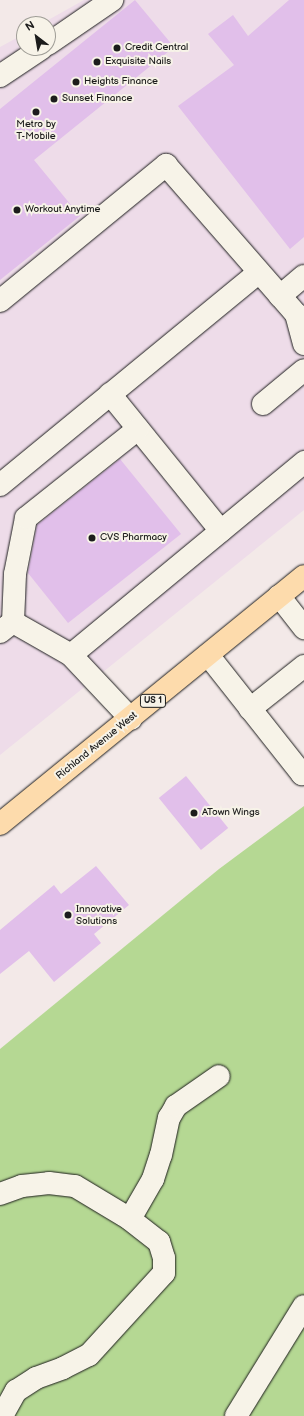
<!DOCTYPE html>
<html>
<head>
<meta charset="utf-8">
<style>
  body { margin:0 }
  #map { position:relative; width:304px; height:1416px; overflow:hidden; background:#f3e9e8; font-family:"Balsamiq Sans",sans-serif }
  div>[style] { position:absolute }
  .built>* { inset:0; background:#eedce9 }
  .green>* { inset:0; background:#b5d893 }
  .building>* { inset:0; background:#e1bfea; transform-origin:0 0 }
  .roads { filter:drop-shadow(0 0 1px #1c1c1c) drop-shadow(0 0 1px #1c1c1c) }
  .minor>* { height:22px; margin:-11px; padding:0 11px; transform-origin:11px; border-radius:11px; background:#f7f3e8 }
  .major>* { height:22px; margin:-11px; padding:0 11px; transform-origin:11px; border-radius:11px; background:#fddbac }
  .dots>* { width:11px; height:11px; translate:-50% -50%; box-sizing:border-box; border:2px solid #f7f3e8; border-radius:50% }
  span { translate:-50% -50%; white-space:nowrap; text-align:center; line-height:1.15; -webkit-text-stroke:4px #f7f3e8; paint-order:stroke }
  .shield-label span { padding:1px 3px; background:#f7f3e8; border:1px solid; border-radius:3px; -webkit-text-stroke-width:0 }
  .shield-label { font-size:9px; color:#1c1c1c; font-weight:700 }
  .poi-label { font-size:10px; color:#1c1c1c }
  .left { translate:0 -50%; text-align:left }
  .street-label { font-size:10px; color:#1c1c1c }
  .north { position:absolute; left:16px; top:16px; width:40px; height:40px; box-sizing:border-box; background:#f7f3e8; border:1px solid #9f9d96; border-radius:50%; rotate:329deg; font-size:11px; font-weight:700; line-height:16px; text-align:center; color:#1c1c1c }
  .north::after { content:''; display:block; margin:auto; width:14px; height:18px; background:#1c1c1c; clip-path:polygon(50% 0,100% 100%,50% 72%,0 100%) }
</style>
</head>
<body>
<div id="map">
  <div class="built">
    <div style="clip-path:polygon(84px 0,304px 0,304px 510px,0 755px,0 47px,24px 34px,24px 48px,48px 48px,48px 24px,41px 24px)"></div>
  </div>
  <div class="green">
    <div style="clip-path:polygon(304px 806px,304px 1416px,0 1416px,0 1049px,219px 869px)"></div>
  </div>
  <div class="building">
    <div style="clip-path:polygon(135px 0,174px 47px,34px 160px,80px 216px,0 280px,0 109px)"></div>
    <div style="clip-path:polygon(289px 0,304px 0,304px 237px,290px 249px,178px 106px,234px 65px,208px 34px,233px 15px,248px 36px)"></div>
    <div style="clip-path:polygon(120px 459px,181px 534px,68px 623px,28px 573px,37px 525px)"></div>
    <div style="left:186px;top:776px;width:67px;height:35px;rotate:51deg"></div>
    <div style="clip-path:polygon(96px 866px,129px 905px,94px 934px,101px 943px,54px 982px,29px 951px,0 974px,0 930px,54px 885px,61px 894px)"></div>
  </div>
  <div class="roads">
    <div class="minor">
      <div style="left:48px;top:44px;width:78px;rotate:-34.5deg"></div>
      <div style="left:0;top:76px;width:50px;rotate:-33.7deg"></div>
      <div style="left:280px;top:296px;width:31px;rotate:-40deg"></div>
      <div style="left:0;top:301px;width:215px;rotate:-39.3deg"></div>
      <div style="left:166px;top:165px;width:198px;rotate:48.9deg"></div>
      <div style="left:296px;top:314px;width:9px;rotate:32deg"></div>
      <div style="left:296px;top:314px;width:31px;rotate:75deg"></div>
      <div style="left:110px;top:394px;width:176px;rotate:51deg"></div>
      <div style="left:263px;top:404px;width:53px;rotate:-39.7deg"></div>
      <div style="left:0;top:485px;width:335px;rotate:-39.4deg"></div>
      <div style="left:279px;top:596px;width:41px;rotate:52deg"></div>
      <div style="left:13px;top:622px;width:48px;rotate:-87.6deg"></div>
      <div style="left:15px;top:574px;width:57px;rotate:-78.9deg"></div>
      <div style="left:26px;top:518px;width:143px;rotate:-38.5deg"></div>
      <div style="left:0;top:632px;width:16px;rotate:-38deg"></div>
      <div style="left:13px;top:622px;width:67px;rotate:29.6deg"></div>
      <div style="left:208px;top:655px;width:152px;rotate:51.7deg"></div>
      <div style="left:302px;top:774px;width:3px;rotate:-45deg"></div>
      <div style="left:250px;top:709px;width:69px;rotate:-38.5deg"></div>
      <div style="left:131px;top:719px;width:88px;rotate:-133.2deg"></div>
      <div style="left:71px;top:655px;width:303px;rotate:-39.6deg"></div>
      <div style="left:0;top:1194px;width:23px;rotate:-20deg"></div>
      <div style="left:22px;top:1186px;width:27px;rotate:-6deg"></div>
      <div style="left:49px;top:1183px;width:26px;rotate:7deg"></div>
      <div style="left:75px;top:1186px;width:64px;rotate:31deg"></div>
      <div style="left:2px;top:1416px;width:29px;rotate:-61deg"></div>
      <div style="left:16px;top:1391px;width:24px;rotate:-33deg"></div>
      <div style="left:36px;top:1378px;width:29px;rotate:-20deg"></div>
      <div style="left:63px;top:1368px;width:29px;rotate:-27deg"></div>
      <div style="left:89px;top:1355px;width:111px;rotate:-47.6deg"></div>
      <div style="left:164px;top:1273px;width:15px;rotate:-90deg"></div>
      <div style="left:164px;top:1258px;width:17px;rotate:-107deg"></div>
      <div style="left:159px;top:1242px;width:37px;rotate:-142deg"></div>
      <div style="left:130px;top:1219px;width:46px;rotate:-60.1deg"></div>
      <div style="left:153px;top:1179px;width:25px;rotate:-72deg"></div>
      <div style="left:161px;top:1155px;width:38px;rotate:-78deg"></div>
      <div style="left:169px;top:1118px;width:14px;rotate:-60deg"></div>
      <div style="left:176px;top:1106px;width:52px;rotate:-34.9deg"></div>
      <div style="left:236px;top:1416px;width:129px;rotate:-58.3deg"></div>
    </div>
    <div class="major">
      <div style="left:0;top:824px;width:392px;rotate:-39.2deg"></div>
    </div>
  </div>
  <div class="dots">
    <div style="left:117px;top:48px;background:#1c1c1c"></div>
    <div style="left:97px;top:62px;background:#1c1c1c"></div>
    <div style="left:76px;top:82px;background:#1c1c1c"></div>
    <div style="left:54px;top:99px;background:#1c1c1c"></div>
    <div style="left:36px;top:112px;background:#1c1c1c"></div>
    <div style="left:17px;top:210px;background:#1c1c1c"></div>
    <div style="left:92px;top:538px;background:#1c1c1c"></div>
    <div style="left:194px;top:813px;background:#1c1c1c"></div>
    <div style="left:68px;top:915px;background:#1c1c1c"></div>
  </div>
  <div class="shield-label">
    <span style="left:153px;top:701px">US 1</span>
  </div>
  <div class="poi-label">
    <span class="left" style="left:125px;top:48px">Credit Central</span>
    <span class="left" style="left:105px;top:62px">Exquisite Nails</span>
    <span class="left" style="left:84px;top:82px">Heights Finance</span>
    <span class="left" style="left:62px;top:99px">Sunset Finance</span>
    <span style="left:36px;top:130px">Metro by<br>T-Mobile</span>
    <span class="left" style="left:25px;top:210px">Workout Anytime</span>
    <span class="left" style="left:100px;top:538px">CVS Pharmacy</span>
    <span class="left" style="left:202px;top:813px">ATown Wings</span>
    <span class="left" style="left:76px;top:915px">Innovative<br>Solutions</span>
  </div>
  <div class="street-label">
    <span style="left:97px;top:746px;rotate:-39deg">Richland Avenue West</span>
  </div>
  <div class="north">N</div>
</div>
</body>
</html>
